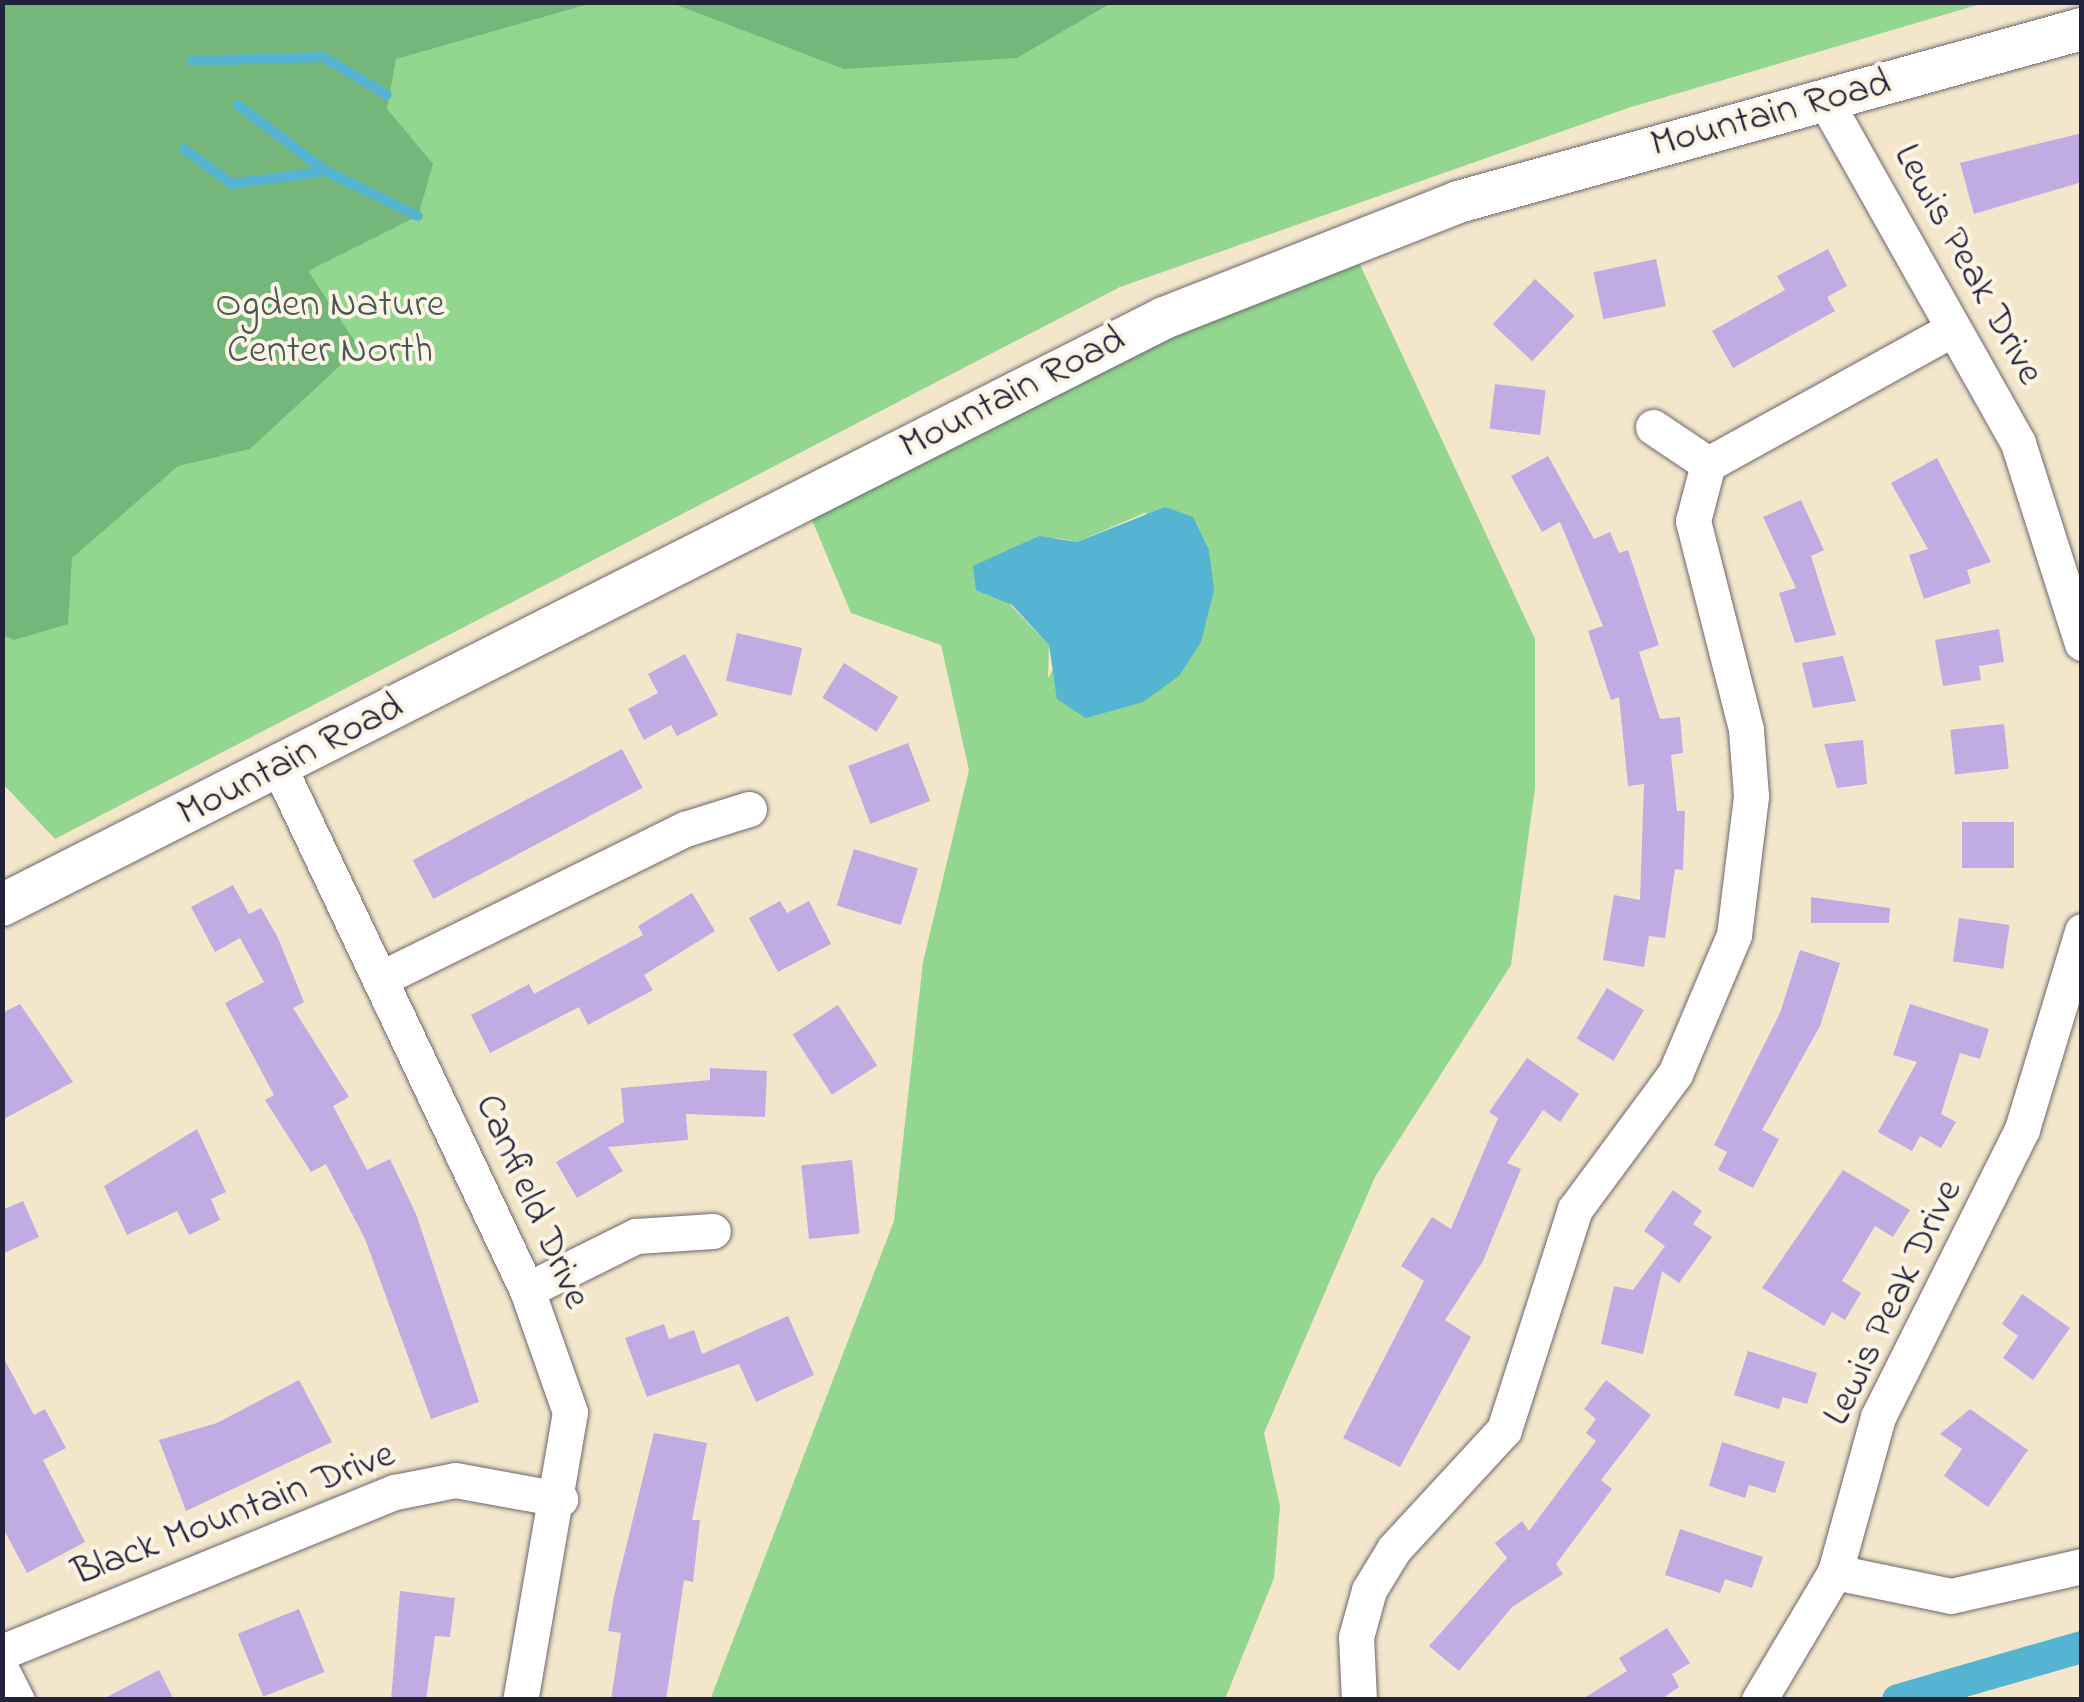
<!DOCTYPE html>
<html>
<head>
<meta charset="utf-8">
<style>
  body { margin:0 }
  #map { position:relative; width:2084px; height:1702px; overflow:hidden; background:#f4e6cb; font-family:"Indie Flower",sans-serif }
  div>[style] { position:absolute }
  .green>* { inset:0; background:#92d690 }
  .forest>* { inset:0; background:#75b77a }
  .water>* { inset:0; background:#54b4d2 }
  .stream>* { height:10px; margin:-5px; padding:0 5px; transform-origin:5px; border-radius:5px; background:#54b4d2 }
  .canal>* { height:32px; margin:-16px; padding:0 16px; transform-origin:16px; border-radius:16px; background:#54b4d2 }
  .building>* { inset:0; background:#c0ace3; transform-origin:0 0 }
  .roads { filter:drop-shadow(0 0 2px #6c676d) drop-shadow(0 0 2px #6c676d) }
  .minor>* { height:35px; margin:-17.5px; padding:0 17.5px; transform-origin:17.5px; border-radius:17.5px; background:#fff }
  .tertiary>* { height:42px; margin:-21px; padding:0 21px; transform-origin:21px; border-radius:21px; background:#fff }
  span { translate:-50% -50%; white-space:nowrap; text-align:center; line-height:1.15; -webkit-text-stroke:8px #fcf5e5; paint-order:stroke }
  .street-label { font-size:40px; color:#22223b }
  .park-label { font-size:40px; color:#445854 }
  .frame { position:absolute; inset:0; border:5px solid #22223b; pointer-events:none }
</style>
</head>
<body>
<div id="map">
  <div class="green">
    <div style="clip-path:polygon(3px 3px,1984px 3px,1628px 108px,1120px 287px,55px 839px,3px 784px)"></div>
    <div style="clip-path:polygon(evenodd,1355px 254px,1535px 639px,1535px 788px,1511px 965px,1375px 1177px,1264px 1433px,1280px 1506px,1274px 1578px,1225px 1699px,710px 1700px,894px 1221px,923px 962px,969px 770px,941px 645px,851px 613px,809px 513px,1154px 338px,1355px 254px,1147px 512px,1048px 678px,1049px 645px,973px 566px,1057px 538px,1077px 542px,1147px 512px)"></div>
  </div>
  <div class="forest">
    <div style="clip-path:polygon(3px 2px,592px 3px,396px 59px,387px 109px,433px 164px,418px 216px,308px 271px,359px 348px,250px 449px,178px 466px,72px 558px,68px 624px,14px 640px,2px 635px)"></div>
    <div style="clip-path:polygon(672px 3px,1111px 3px,1017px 58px,844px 69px)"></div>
  </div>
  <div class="water">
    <div style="clip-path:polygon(1165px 507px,1193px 517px,1209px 550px,1214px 590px,1201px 642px,1179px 676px,1143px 702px,1086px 718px,1057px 699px,1049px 645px,1012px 605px,976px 590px,973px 566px,1039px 536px,1077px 542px)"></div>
  </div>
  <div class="stream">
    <div style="left:192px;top:61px;width:131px;rotate:-1.7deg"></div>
    <div style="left:323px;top:57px;width:74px;rotate:30.7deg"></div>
    <div style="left:238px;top:105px;width:110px;rotate:36.9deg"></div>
    <div style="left:184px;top:149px;width:59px;rotate:36.1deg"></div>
    <div style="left:232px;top:184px;width:95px;rotate:-7.9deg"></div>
    <div style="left:326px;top:171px;width:102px;rotate:26.1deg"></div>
  </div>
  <div class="canal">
    <div style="left:1898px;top:1700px;width:191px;rotate:-16.1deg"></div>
  </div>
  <div class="building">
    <div style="clip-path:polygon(2082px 133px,2082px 182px,1974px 214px,1960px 163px)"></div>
    <div style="clip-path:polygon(1828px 249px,1847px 286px,1827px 297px,1835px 311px,1733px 368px,1712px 331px,1785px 290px,1777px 276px)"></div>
    <div style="left:1656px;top:259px;width:48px;height:64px;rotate:78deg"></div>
    <div style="left:1535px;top:279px;width:54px;height:62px;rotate:43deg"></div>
    <div style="left:1495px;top:384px;width:51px;height:45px;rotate:7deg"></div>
    <div style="clip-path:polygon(1548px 456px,1594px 539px,1610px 532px,1619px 553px,1628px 550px,1659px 645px,1639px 652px,1660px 719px,1680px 717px,1683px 753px,1671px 755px,1677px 811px,1685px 811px,1683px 870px,1675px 869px,1665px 938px,1649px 936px,1644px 967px,1603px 960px,1614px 895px,1640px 900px,1644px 784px,1628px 786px,1619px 697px,1611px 700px,1588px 631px,1603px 626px,1560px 522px,1542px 532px,1511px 476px)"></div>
    <div style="clip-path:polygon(1937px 458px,1991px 562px,1967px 570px,1971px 583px,1924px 599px,1909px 555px,1928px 549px,1891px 483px)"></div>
    <div style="clip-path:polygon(1801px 500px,1824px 550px,1811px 556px,1836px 635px,1795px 643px,1779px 593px,1796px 588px,1763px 517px)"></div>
    <div style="clip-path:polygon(1999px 629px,2004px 662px,1979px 666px,1981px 680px,1943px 686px,1935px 640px)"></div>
    <div style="left:737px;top:633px;width:67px;height:49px;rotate:13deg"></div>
    <div style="clip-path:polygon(685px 654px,718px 715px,677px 736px,671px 725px,644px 740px,628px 709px,658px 693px,648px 674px)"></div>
    <div style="clip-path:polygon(1843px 656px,1856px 701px,1813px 708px,1802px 663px)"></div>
    <div style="left:844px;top:663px;width:64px;height:41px;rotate:32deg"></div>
    <div style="left:2004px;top:724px;width:45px;height:54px;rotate:84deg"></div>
    <div style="clip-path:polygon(1863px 740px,1867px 784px,1837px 788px,1824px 744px)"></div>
    <div style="left:908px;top:743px;width:62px;height:64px;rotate:69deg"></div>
    <div style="left:622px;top:749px;width:44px;height:237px;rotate:62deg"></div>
    <div style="left:1962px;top:822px;width:52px;height:46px"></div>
    <div style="left:854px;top:849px;width:67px;height:59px;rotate:17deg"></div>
    <div style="clip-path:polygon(233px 885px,249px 914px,261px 908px,278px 938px,304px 1002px,293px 1008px,349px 1097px,333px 1106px,367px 1170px,390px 1159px,416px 1214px,479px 1402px,431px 1419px,365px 1239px,326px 1164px,311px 1172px,265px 1100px,274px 1095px,225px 1003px,264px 982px,240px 938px,215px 952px,191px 907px)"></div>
    <div style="clip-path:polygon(692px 893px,715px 931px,644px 975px,653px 990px,588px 1025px,579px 1007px,490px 1053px,471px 1015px,529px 984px,534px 994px,643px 935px,638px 926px)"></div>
    <div style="clip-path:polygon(1811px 897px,1890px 908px,1889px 923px,1811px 923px)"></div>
    <div style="clip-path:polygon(780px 901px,787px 913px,809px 901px,831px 944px,778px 972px,749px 918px)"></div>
    <div style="left:1959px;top:918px;width:51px;height:44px;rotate:8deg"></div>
    <div style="clip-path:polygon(1800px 950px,1840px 963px,1820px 1026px,1762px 1130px,1779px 1139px,1753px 1188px,1718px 1170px,1727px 1152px,1714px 1145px,1780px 1013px)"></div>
    <div style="left:1607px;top:988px;width:43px;height:59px;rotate:31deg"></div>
    <div style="clip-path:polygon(20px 1004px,73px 1082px,2px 1120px,2px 1013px)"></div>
    <div style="clip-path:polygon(1910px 1004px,1989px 1029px,1980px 1059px,1960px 1053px,1941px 1114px,1956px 1122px,1941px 1148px,1920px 1136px,1912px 1151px,1878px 1132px,1917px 1062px,1893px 1055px)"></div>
    <div style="left:838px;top:1005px;width:72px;height:54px;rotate:57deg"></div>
    <div style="clip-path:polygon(1527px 1058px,1579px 1094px,1560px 1122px,1543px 1110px,1507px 1163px,1521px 1169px,1483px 1261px,1445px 1320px,1471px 1337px,1400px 1467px,1343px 1438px,1424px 1281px,1401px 1266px,1432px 1217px,1451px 1229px,1498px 1118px,1489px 1112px)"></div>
    <div style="clip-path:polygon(710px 1068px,767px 1071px,765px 1117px,686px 1114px,688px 1140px,608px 1147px,623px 1171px,577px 1198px,556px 1162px,624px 1122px,621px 1088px,710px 1080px)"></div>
    <div style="clip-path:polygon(197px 1129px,226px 1192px,211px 1199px,220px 1220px,189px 1235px,177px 1211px,127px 1235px,104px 1186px)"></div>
    <div style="left:852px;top:1160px;width:74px;height:51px;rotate:84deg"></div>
    <div style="clip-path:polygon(1843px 1170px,1910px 1210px,1893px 1237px,1875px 1226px,1842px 1281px,1861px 1293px,1845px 1320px,1832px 1312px,1824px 1326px,1762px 1288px)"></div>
    <div style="clip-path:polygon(1673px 1190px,1702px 1211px,1693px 1224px,1712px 1237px,1679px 1283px,1662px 1271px,1643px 1354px,1601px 1344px,1614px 1286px,1633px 1290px,1665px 1246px,1644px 1231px)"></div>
    <div style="clip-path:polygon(23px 1201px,39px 1237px,2px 1254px,2px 1210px)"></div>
    <div style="clip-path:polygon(2022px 1294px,2070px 1328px,2033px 1380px,2003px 1358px,2018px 1336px,2002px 1324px)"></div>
    <div style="clip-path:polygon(788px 1316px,814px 1375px,756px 1402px,739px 1364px,647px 1397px,625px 1338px,664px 1324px,669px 1339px,694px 1330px,702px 1354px)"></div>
    <div style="clip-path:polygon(1748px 1351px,1817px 1373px,1807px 1404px,1783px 1397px,1779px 1409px,1734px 1395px)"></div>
    <div style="clip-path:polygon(2px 1355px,34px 1415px,45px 1409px,66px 1448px,43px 1460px,85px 1542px,27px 1573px,2px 1526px)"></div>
    <div style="clip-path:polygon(299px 1380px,332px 1442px,186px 1511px,159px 1440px,217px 1423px)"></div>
    <div style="clip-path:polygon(1606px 1380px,1651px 1415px,1601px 1480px,1612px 1489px,1556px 1564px,1563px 1574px,1512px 1607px,1459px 1671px,1429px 1646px,1507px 1558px,1495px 1543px,1522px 1521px,1529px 1531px,1596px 1441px,1586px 1433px,1596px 1419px,1584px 1409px)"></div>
    <div style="clip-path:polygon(1970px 1409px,2028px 1450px,1988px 1507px,1944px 1476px,1962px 1449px,1940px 1434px)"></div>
    <div style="clip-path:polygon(654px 1433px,707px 1443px,692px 1520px,700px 1520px,693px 1582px,684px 1580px,666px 1700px,611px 1700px,621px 1633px,608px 1631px,614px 1596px)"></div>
    <div style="clip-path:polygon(1722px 1442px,1785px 1462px,1775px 1493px,1749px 1485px,1745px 1498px,1709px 1486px)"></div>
    <div style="clip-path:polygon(1680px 1529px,1763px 1557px,1752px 1588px,1725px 1579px,1720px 1593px,1665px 1575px)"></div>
    <div style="clip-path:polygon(400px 1591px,455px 1598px,450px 1637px,435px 1636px,426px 1700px,391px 1700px)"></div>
    <div style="left:299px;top:1609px;width:68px;height:66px;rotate:68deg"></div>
    <div style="clip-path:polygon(1667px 1628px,1690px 1663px,1672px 1674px,1679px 1687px,1660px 1700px,1581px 1700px,1627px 1671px,1619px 1658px)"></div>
    <div style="clip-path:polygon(159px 1670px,174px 1700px,101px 1700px)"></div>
  </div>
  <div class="roads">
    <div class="minor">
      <div style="left:1826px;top:102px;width:391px;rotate:60.6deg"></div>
      <div style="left:2018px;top:443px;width:210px;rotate:72.3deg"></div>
      <div style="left:1653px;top:427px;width:66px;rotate:33.9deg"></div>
      <div style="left:279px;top:767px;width:579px;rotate:64.63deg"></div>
      <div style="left:527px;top:1290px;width:129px;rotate:70.6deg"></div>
      <div style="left:570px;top:1412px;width:292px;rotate:99.8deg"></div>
      <div style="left:382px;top:978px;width:338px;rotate:-26.2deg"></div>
      <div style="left:685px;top:829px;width:67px;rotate:-17.4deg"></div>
      <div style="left:527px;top:1290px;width:122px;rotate:-26.4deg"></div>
      <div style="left:636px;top:1236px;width:77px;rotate:-3.7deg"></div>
      <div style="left:1835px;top:1572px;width:118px;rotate:11.7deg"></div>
      <div style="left:1951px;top:1596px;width:134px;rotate:-12.9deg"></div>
      <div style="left:2px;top:1652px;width:424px;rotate:-22.2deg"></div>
      <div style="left:395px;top:1492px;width:61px;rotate:-11.3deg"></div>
      <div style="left:455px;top:1480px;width:107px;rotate:10.3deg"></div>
      <div style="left:2px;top:1671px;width:33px;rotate:63deg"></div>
      <div style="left:1359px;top:1700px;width:63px;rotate:-92.7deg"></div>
      <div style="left:1356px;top:1637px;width:49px;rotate:-74.5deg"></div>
      <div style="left:1369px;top:1590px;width:48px;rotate:-58.6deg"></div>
      <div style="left:1394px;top:1549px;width:162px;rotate:-47.3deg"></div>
      <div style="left:1504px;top:1430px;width:232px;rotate:-72.2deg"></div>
      <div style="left:1575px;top:1209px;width:168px;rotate:-53.5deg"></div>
      <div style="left:1675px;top:1074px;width:151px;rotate:-67deg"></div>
      <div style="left:1734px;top:935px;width:140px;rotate:-83deg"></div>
      <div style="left:1751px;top:796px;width:67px;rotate:-94.3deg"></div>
      <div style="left:1746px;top:729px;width:215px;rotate:-104.3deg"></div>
      <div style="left:1693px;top:521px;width:59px;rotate:-75.3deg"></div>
      <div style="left:1708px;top:464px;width:280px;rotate:-28.9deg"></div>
      <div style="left:1759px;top:1700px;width:149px;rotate:-59.3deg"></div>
      <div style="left:1835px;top:1572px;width:161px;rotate:-74.5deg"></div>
      <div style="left:1878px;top:1417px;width:322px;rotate:-63.4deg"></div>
      <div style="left:2022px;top:1129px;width:207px;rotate:-73.1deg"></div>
    </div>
    <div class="tertiary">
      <div style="left:2px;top:905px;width:1302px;rotate:-26.8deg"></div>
      <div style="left:1164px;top:318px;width:316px;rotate:-21.5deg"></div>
      <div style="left:1458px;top:202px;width:648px;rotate:-15.5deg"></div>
    </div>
  </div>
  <div class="street-label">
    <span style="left:1771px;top:115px;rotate:-15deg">Mountain Road</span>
    <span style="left:1967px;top:265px;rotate:61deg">Lewis Peak Drive</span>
    <span style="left:1013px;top:394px;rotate:-27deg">Mountain Road</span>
    <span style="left:291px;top:761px;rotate:-27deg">Mountain Road</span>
    <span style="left:531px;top:1202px;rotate:66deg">Canfield Drive</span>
    <span style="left:1894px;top:1303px;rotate:-64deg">Lewis Peak Drive</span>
    <span style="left:234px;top:1515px;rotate:-21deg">Black Mountain Drive</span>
  </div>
  <div class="park-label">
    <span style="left:330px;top:329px">Ogden Nature<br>Center North</span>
  </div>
  <div class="frame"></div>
</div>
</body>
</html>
